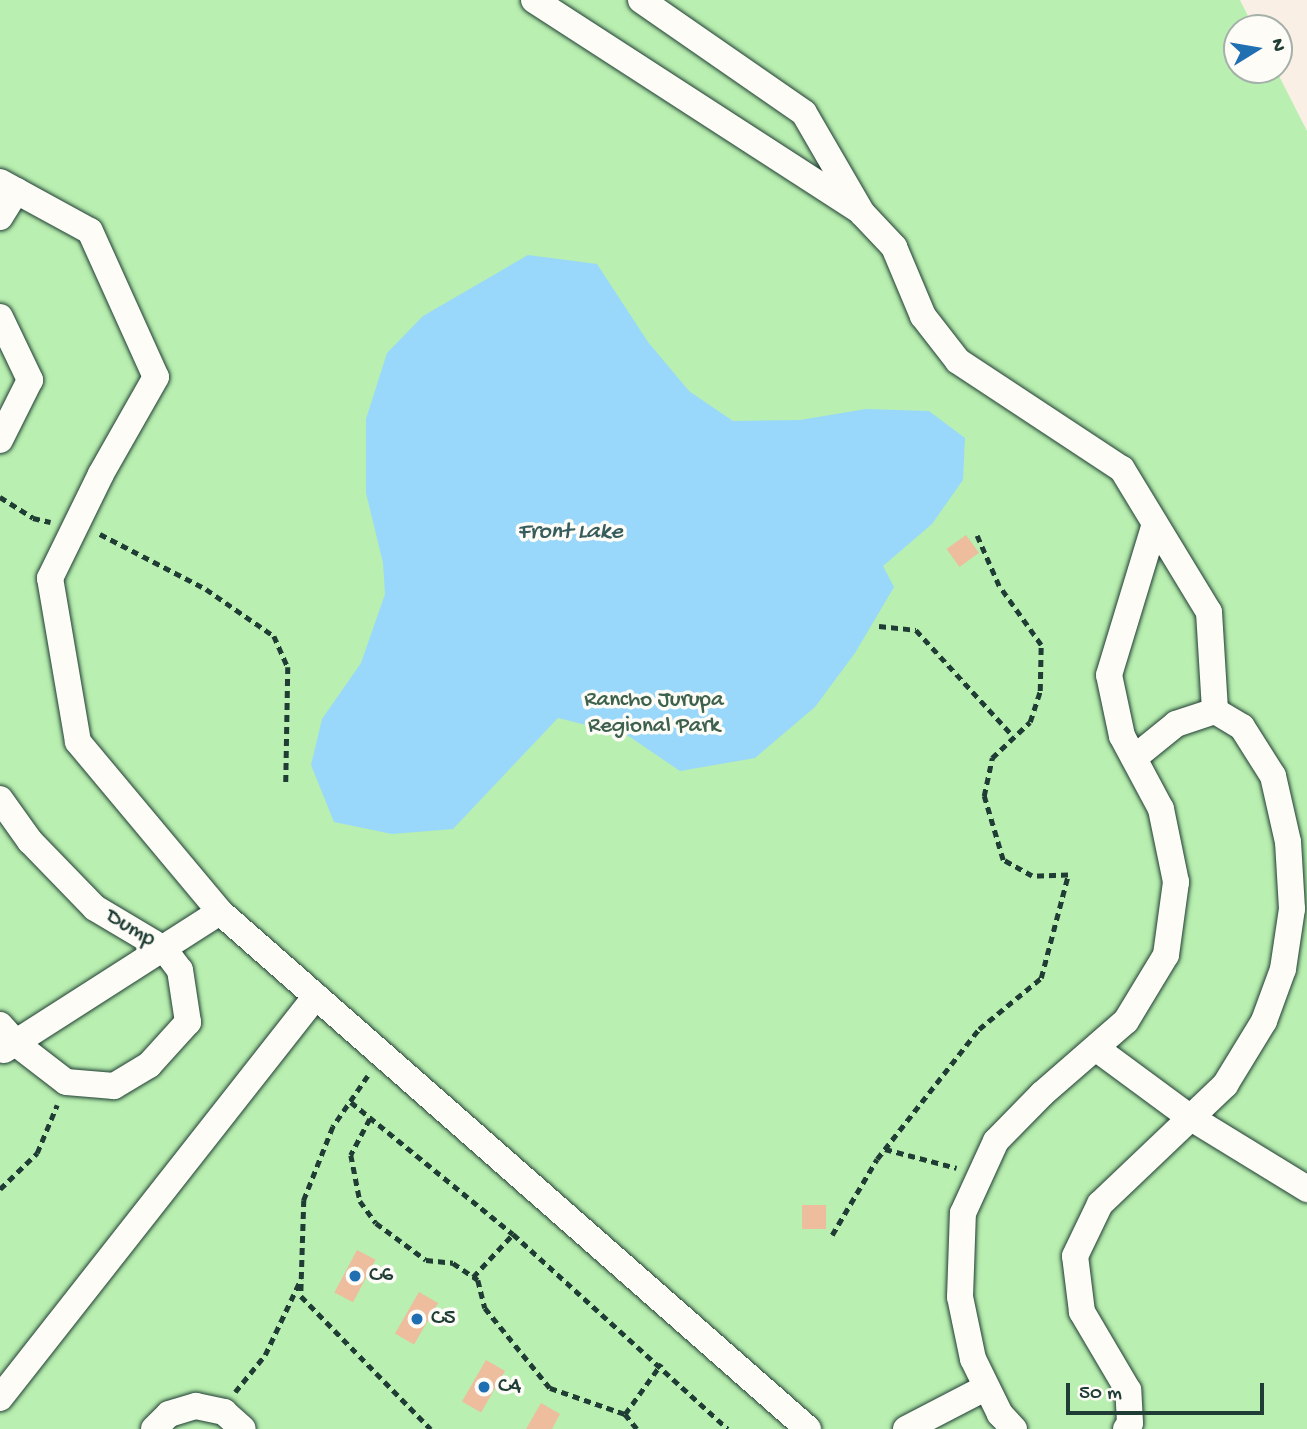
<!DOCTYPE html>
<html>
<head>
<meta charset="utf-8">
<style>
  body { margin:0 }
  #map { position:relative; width:1307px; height:1429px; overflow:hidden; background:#faefe5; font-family:"Gochi Hand",sans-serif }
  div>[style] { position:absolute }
  .green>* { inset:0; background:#b9efb0 }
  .water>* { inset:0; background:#99d8fb }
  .building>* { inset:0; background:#edbd9e; transform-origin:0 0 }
  .path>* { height:4.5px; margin-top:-2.25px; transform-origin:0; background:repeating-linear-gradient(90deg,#1f3d34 0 7px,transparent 0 12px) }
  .roads { filter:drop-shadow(0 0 2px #1f3d34) drop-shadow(0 0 2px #1f3d34) }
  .minor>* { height:26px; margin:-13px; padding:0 13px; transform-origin:13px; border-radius:13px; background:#fdfcf7 }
  .dots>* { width:19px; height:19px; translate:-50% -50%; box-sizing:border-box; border:4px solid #fdfcf7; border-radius:50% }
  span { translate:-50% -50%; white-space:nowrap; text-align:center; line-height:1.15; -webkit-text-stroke:7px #fdfcf7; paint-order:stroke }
  .park-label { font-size:23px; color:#3e614d }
  .street-label { font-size:23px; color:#1f3d34 }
  .poi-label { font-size:23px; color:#1f3d34 }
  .left { translate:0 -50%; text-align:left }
  .water-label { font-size:24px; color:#375c5c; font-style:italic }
  .north { position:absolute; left:1223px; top:14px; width:70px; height:70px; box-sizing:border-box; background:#fdfcf7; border:2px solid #a4b0a9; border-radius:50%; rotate:79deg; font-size:19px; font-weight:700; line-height:28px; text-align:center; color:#1f3d34 }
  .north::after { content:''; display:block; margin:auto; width:24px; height:32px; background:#1f6fb2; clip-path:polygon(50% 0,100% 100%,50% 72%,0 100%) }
  .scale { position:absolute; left:1066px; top:1383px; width:198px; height:32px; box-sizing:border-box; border:4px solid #1f3d34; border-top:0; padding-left:9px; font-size:21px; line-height:24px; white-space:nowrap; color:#1f3d34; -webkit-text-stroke:5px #fdfcf7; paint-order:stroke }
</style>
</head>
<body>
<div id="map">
  <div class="green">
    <div style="clip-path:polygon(0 0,1240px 0,1254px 28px,1237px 28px,1237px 70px,1276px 70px,1307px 131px,1307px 1429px,0 1429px)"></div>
  </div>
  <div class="water">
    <div style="clip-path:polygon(528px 255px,597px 264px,648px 342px,689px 391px,733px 421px,800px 420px,866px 409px,929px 411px,965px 438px,963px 480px,932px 524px,883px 566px,894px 587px,855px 653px,815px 707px,755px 758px,680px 771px,627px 735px,558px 718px,453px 829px,392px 834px,334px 822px,311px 765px,322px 719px,361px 663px,385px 594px,383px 563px,366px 493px,366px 419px,387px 353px,423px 316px)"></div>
  </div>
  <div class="building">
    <div style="left:966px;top:535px;width:22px;height:24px;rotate:54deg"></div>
    <div style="left:802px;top:1205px;width:24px;height:24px"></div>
    <div style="left:357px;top:1250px;width:21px;height:48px;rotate:28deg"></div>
    <div style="left:419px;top:1292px;width:22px;height:48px;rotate:30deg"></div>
    <div style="left:486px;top:1360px;width:22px;height:48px;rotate:30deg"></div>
    <div style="clip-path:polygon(541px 1403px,560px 1414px,552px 1429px,526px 1429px)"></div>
  </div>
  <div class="path">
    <div style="left:0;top:497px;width:39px;rotate:32deg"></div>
    <div style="left:33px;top:518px;width:18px;rotate:13deg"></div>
    <div style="left:100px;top:534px;width:119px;rotate:27.4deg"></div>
    <div style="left:206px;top:589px;width:83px;rotate:34.7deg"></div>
    <div style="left:274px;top:636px;width:34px;rotate:66deg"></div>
    <div style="left:288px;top:667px;width:116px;rotate:91deg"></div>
    <div style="left:879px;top:626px;width:37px;rotate:6deg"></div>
    <div style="left:916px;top:630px;width:144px;rotate:47.5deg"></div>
    <div style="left:368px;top:1076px;width:62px;rotate:124.5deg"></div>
    <div style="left:333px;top:1127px;width:79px;rotate:111.7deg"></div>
    <div style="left:304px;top:1200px;width:96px;rotate:91.8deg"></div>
    <div style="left:301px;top:1296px;width:186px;rotate:45.7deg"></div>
    <div style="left:351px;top:1102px;width:209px;rotate:39.2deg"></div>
    <div style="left:513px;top:1234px;width:290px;rotate:42.2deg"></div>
    <div style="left:370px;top:1119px;width:41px;rotate:117.8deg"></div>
    <div style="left:351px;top:1155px;width:47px;rotate:78.9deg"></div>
    <div style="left:360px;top:1201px;width:27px;rotate:54deg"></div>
    <div style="left:376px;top:1223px;width:62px;rotate:36.5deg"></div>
    <div style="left:426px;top:1260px;width:27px;rotate:6deg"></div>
    <div style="left:453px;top:1263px;width:30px;rotate:34deg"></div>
    <div style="left:478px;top:1280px;width:29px;rotate:76deg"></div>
    <div style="left:485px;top:1308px;width:103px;rotate:50.9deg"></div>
    <div style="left:550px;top:1388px;width:79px;rotate:19.1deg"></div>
    <div style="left:625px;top:1414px;width:19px;rotate:51deg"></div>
    <div style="left:885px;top:1149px;width:74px;rotate:14.8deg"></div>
    <div style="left:0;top:1189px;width:52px;rotate:-44.2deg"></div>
    <div style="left:37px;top:1153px;width:52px;rotate:-67.4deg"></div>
    <div style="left:832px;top:1235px;width:88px;rotate:-59.4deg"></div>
    <div style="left:877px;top:1159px;width:165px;rotate:-51.9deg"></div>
    <div style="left:979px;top:1029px;width:80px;rotate:-39.4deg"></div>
    <div style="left:1041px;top:978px;width:106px;rotate:-75.3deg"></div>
    <div style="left:1068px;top:875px;width:36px;rotate:178deg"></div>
    <div style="left:1032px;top:876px;width:33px;rotate:-151deg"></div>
    <div style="left:1003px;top:860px;width:67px;rotate:-106.5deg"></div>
    <div style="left:984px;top:796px;width:39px;rotate:-78deg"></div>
    <div style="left:992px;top:758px;width:52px;rotate:-43.5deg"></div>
    <div style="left:1030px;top:722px;width:33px;rotate:-72deg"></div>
    <div style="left:1040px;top:691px;width:46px;rotate:-88.8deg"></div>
    <div style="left:1041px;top:645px;width:72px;rotate:-125.4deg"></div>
    <div style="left:999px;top:586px;width:55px;rotate:-113.7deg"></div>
    <div style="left:473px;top:1277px;width:59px;rotate:-47.1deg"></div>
    <div style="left:235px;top:1392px;width:48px;rotate:-51deg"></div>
    <div style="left:265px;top:1355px;width:84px;rotate:-64.7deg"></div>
    <div style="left:625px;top:1414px;width:62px;rotate:-54.2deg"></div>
  </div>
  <div class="roads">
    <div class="minor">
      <div style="left:534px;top:0;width:386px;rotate:32.9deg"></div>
      <div style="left:641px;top:0;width:198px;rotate:34.7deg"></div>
      <div style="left:804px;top:113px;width:116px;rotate:59.9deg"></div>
      <div style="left:862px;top:213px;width:47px;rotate:46.7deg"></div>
      <div style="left:894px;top:247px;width:75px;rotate:67.2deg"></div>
      <div style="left:923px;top:316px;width:57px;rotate:52.1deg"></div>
      <div style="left:958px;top:361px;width:196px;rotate:33.4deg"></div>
      <div style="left:1122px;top:469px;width:167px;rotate:58.7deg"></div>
      <div style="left:1209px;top:612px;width:99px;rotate:86.5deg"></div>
      <div style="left:0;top:182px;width:102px;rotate:28.6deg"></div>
      <div style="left:90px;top:231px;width:160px;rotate:65.7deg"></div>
      <div style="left:156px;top:377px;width:112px;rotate:119.6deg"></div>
      <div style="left:101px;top:474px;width:116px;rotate:116.1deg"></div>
      <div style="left:50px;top:578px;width:166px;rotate:80.3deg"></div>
      <div style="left:78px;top:742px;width:222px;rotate:50.1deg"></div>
      <div style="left:220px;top:912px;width:783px;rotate:41.32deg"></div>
      <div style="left:0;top:217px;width:31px;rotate:-58deg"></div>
      <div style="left:0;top:317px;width:70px;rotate:64.5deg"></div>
      <div style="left:30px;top:380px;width:67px;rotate:116.6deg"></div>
      <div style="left:0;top:799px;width:52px;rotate:54.5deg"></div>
      <div style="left:30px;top:841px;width:93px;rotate:45.9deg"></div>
      <div style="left:95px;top:908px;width:80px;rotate:30.7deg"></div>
      <div style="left:164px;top:949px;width:26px;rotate:53deg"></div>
      <div style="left:180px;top:970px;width:53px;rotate:81.3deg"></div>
      <div style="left:188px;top:1022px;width:58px;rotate:132.2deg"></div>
      <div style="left:149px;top:1065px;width:41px;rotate:149deg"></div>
      <div style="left:114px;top:1086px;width:48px;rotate:-175.2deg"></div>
      <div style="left:66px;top:1082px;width:61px;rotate:-142.4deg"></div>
      <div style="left:18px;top:1045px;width:27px;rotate:-132deg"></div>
      <div style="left:1097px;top:1049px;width:113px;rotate:36.4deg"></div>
      <div style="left:1188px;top:1116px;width:140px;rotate:31.5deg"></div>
      <div style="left:4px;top:1050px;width:256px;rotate:-32.6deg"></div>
      <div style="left:0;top:1398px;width:511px;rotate:-51.83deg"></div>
      <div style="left:154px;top:1429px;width:21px;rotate:-45deg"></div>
      <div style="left:169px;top:1414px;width:28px;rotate:-17deg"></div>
      <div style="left:196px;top:1406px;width:29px;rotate:12deg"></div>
      <div style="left:224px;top:1412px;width:25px;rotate:42deg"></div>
      <div style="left:906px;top:1429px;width:89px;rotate:-27.4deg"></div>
      <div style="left:1014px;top:1429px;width:21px;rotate:-133deg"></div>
      <div style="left:1000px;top:1414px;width:61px;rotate:-116.1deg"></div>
      <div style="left:973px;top:1359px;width:63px;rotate:-101.8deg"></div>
      <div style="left:960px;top:1297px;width:84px;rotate:-88deg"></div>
      <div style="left:963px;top:1213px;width:79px;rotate:-65.4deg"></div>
      <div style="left:996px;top:1141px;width:66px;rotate:-45.6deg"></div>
      <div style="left:1042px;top:1094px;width:111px;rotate:-41deg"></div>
      <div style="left:1126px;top:1021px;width:77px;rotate:-58.8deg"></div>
      <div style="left:1166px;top:955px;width:74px;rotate:-82.2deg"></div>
      <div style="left:1176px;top:882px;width:75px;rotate:-101.6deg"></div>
      <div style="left:1161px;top:809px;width:83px;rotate:-118.1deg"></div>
      <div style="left:1122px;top:736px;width:62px;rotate:-102deg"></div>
      <div style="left:1109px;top:675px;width:158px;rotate:-73.1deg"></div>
      <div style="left:1126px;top:1429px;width:7px;rotate:-56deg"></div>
      <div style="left:1130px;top:1423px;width:33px;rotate:-93deg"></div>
      <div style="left:1128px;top:1390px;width:91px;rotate:-120.5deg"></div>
      <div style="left:1082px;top:1312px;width:56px;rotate:-97.1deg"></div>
      <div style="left:1075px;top:1256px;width:58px;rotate:-64.3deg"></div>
      <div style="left:1100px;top:1204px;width:173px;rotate:-43.6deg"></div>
      <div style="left:1225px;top:1085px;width:75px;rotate:-58.6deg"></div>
      <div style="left:1264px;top:1021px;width:55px;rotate:-69.9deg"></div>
      <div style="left:1283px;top:969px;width:61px;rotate:-81.5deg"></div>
      <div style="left:1292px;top:909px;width:67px;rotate:-93.4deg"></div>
      <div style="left:1288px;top:842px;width:68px;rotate:-102.8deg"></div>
      <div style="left:1273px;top:776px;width:58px;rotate:-122.3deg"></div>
      <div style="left:1242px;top:727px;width:31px;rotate:-149deg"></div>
      <div style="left:1215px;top:711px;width:41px;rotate:161.6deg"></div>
      <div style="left:1176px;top:724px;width:54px;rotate:141deg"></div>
    </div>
  </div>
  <div class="dots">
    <div style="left:355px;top:1276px;background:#1f6fb2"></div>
    <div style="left:417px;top:1319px;background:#1f6fb2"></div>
    <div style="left:484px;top:1387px;background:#1f6fb2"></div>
  </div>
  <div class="park-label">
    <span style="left:654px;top:714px">Rancho Jurupa<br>Regional Park</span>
  </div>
  <div class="street-label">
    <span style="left:130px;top:929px;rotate:30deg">Dump</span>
  </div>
  <div class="poi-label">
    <span class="left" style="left:369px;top:1276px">C6</span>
    <span class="left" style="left:431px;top:1319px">C5</span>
    <span class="left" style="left:498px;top:1387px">C4</span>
  </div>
  <div class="water-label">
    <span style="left:570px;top:533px">Front Lake</span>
  </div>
  <div class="north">N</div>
  <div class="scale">50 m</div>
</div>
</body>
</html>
